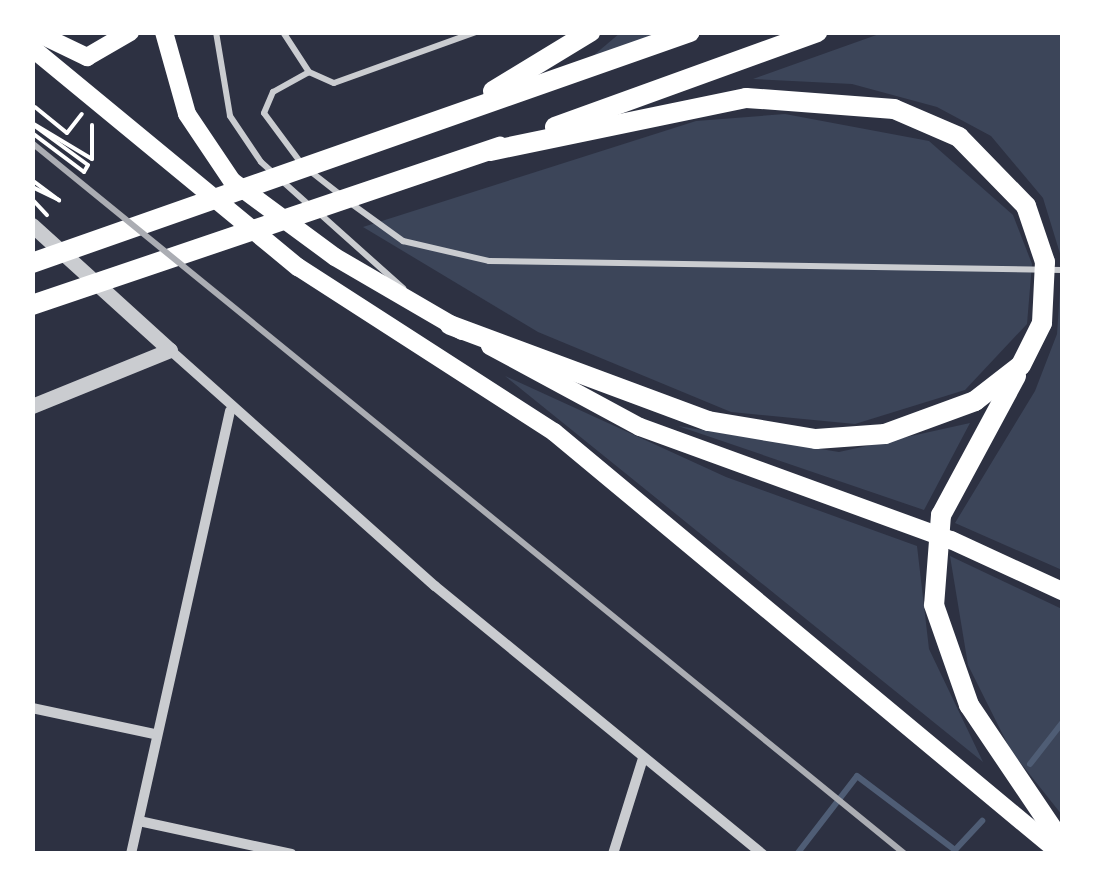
<!DOCTYPE html>
<html>
<head>
<meta charset="utf-8">
<style>
  body { margin:0 }
  #map { position:relative; width:1095px; height:886px; overflow:hidden; background:#2d3142; font-family:Overpass,sans-serif }
  div>[style] { position:absolute }
  .green>* { inset:0; background:#3c4559 }
  .stream>* { height:6px; margin:-3px; padding:0 3px; transform-origin:3px; border-radius:3px; background:#4f5d75 }
  .path>* { height:4px; margin:-2px; padding:0 2px; transform-origin:2px; border-radius:2px; background:#fff }
  .service>* { height:6px; margin:-3px; padding:0 3px; transform-origin:3px; border-radius:3px; background:#caccd0 }
  .minor>* { height:10px; margin:-5px; padding:0 5px; transform-origin:5px; border-radius:5px; background:#caccd0 }
  .tertiary>* { height:15px; margin:-7.5px; padding:0 7.5px; transform-origin:7.5px; border-radius:7.5px; background:#caccd0 }
  .primary>* { height:18px; margin:-9px; padding:0 9px; transform-origin:9px; border-radius:9px; background:#fff }
  .trunk>* { height:20px; margin:-10px; padding:0 10px; transform-origin:10px; border-radius:10px; background:#fff }
  .rail>* { height:6px; margin:-3px; padding:0 3px; transform-origin:3px; border-radius:3px; background:#abadb3 }
  span { translate:-50% -50%; white-space:nowrap; text-align:center; line-height:1.15; -webkit-text-stroke:8px #fff; paint-order:stroke }
  .frame { position:absolute; inset:0; border:35px solid #fff; pointer-events:none }
</style>
</head>
<body>
<div id="map">
  <div class="green">
    <div style="clip-path:polygon(620px 33px,666px 33px,587px 61px)"></div>
    <div style="clip-path:polygon(882px 33px,1062px 33px,1062px 570px,955px 523px,1035px 391px,1057px 334px,1062px 260px,1043px 198px,991px 136px,937px 107px,852px 84px,753px 79px)"></div>
    <div style="clip-path:polygon(785px 114px,929px 141px,1013px 215px,1032px 264px,1027px 324px,965px 390px,855px 424px,731px 412px,538px 332px,363px 227px,696px 121px)"></div>
    <div style="clip-path:polygon(505px 376px,726px 477px,917px 546px,929px 649px,983px 762px)"></div>
    <div style="clip-path:polygon(970px 423px,924px 510px,678px 426px,839px 452px)"></div>
    <div style="clip-path:polygon(950px 556px,1062px 609px,1062px 815px,1011px 751px,968px 665px)"></div>
  </div>
  <div class="stream">
    <div style="left:1030px;top:764px;width:52px;rotate:-52deg"></div>
    <div style="left:797px;top:854px;width:98px;rotate:-52.4deg"></div>
    <div style="left:857px;top:776px;width:123px;rotate:37.1deg"></div>
    <div style="left:955px;top:850px;width:40px;rotate:-47deg"></div>
  </div>
  <div class="path">
    <div style="left:35px;top:107px;width:41px;rotate:39.1deg"></div>
    <div style="left:67px;top:133px;width:24px;rotate:-52deg"></div>
    <div style="left:32px;top:123px;width:70px;rotate:31deg"></div>
    <div style="left:92px;top:159px;width:34px;rotate:-90deg"></div>
    <div style="left:32px;top:124px;width:69px;rotate:36.2deg"></div>
    <div style="left:88px;top:165px;width:8px;rotate:120deg"></div>
    <div style="left:84px;top:172px;width:65px;rotate:-143.1deg"></div>
    <div style="left:32px;top:180px;width:34px;rotate:37deg"></div>
    <div style="left:59px;top:200px;width:30px;rotate:-154deg"></div>
    <div style="left:32px;top:199px;width:22px;rotate:47deg"></div>
  </div>
  <div class="service">
    <div style="left:216px;top:32px;width:85px;rotate:80.5deg"></div>
    <div style="left:230px;top:116px;width:55px;rotate:56deg"></div>
    <div style="left:261px;top:162px;width:64px;rotate:41.9deg"></div>
    <div style="left:283px;top:32px;width:48px;rotate:57deg"></div>
    <div style="left:309px;top:72px;width:27px;rotate:24deg"></div>
    <div style="left:334px;top:83px;width:151px;rotate:-19.8deg"></div>
    <div style="left:301px;top:163px;width:62px;rotate:-126.5deg"></div>
    <div style="left:264px;top:113px;width:23px;rotate:-67deg"></div>
    <div style="left:273px;top:92px;width:41px;rotate:-29.1deg"></div>
    <div style="left:310px;top:171px;width:37px;rotate:38deg"></div>
    <div style="left:349px;top:202px;width:67px;rotate:35.8deg"></div>
    <div style="left:403px;top:241px;width:88px;rotate:13.1deg"></div>
    <div style="left:489px;top:261px;width:573px;rotate:0.9deg"></div>
    <div style="left:319px;top:213px;width:113px;rotate:41.8deg"></div>
  </div>
  <div class="minor">
    <div style="left:170px;top:350px;width:355px;rotate:41.7deg"></div>
    <div style="left:435px;top:586px;width:424px;rotate:39.3deg"></div>
    <div style="left:32px;top:708px;width:125px;rotate:12deg"></div>
    <div style="left:139px;top:821px;width:156px;rotate:12.2deg"></div>
    <div style="left:131px;top:854px;width:454px;rotate:-77.4deg"></div>
    <div style="left:613px;top:854px;width:101px;rotate:-72.6deg"></div>
  </div>
  <div class="tertiary">
    <div style="left:32px;top:225px;width:186px;rotate:42.2deg"></div>
    <div style="left:170px;top:350px;width:149px;rotate:157.9deg"></div>
  </div>
  <div class="primary">
    <div style="left:35px;top:32px;width:58px;rotate:25.7deg"></div>
    <div style="left:87px;top:57px;width:50px;rotate:-30.2deg"></div>
    <div style="left:164px;top:32px;width:85px;rotate:74.3deg"></div>
    <div style="left:187px;top:114px;width:81px;rotate:56.1deg"></div>
    <div style="left:232px;top:181px;width:128px;rotate:36.4deg"></div>
    <div style="left:335px;top:257px;width:147px;rotate:30.2deg"></div>
    <div style="left:32px;top:48px;width:345px;rotate:39.5deg"></div>
    <div style="left:298px;top:267px;width:305px;rotate:32.8deg"></div>
    <div style="left:554px;top:432px;width:660px;rotate:39.77deg"></div>
    <div style="left:490px;top:346px;width:170px;rotate:28.4deg"></div>
    <div style="left:640px;top:427px;width:331px;rotate:20deg"></div>
    <div style="left:951px;top:540px;width:122px;rotate:24.7deg"></div>
  </div>
  <div class="trunk">
    <div style="left:493px;top:91px;width:114px;rotate:-31.3deg"></div>
    <div style="left:555px;top:127px;width:279px;rotate:-19.9deg"></div>
    <div style="left:32px;top:263px;width:697px;rotate:-19.34deg"></div>
    <div style="left:32px;top:305px;width:494px;rotate:-18.7deg"></div>
    <div style="left:450px;top:325px;width:275px;rotate:20.4deg"></div>
    <div style="left:708px;top:421px;width:109px;rotate:9.5deg"></div>
    <div style="left:816px;top:439px;width:69px;rotate:-4.1deg"></div>
    <div style="left:885px;top:434px;width:96px;rotate:-20.1deg"></div>
    <div style="left:975px;top:401px;width:58px;rotate:-38deg"></div>
    <div style="left:1021px;top:365px;width:47px;rotate:-63.4deg"></div>
    <div style="left:1042px;top:323px;width:61px;rotate:-87.2deg"></div>
    <div style="left:1045px;top:262px;width:59px;rotate:-108.7deg"></div>
    <div style="left:1026px;top:206px;width:96px;rotate:-134.2deg"></div>
    <div style="left:959px;top:137px;width:71px;rotate:-156.7deg"></div>
    <div style="left:894px;top:109px;width:148px;rotate:-175.7deg"></div>
    <div style="left:746px;top:98px;width:261px;rotate:168.3deg"></div>
    <div style="left:1016px;top:376px;width:158px;rotate:118.3deg"></div>
    <div style="left:941px;top:515px;width:90px;rotate:94.4deg"></div>
    <div style="left:934px;top:605px;width:106px;rotate:70.7deg"></div>
    <div style="left:969px;top:705px;width:166px;rotate:56deg"></div>
  </div>
  <div class="rail">
    <div style="left:32px;top:143px;width:1126px;rotate:39.16deg"></div>
  </div>
  <div class="frame"></div>
</div>
</body>
</html>
